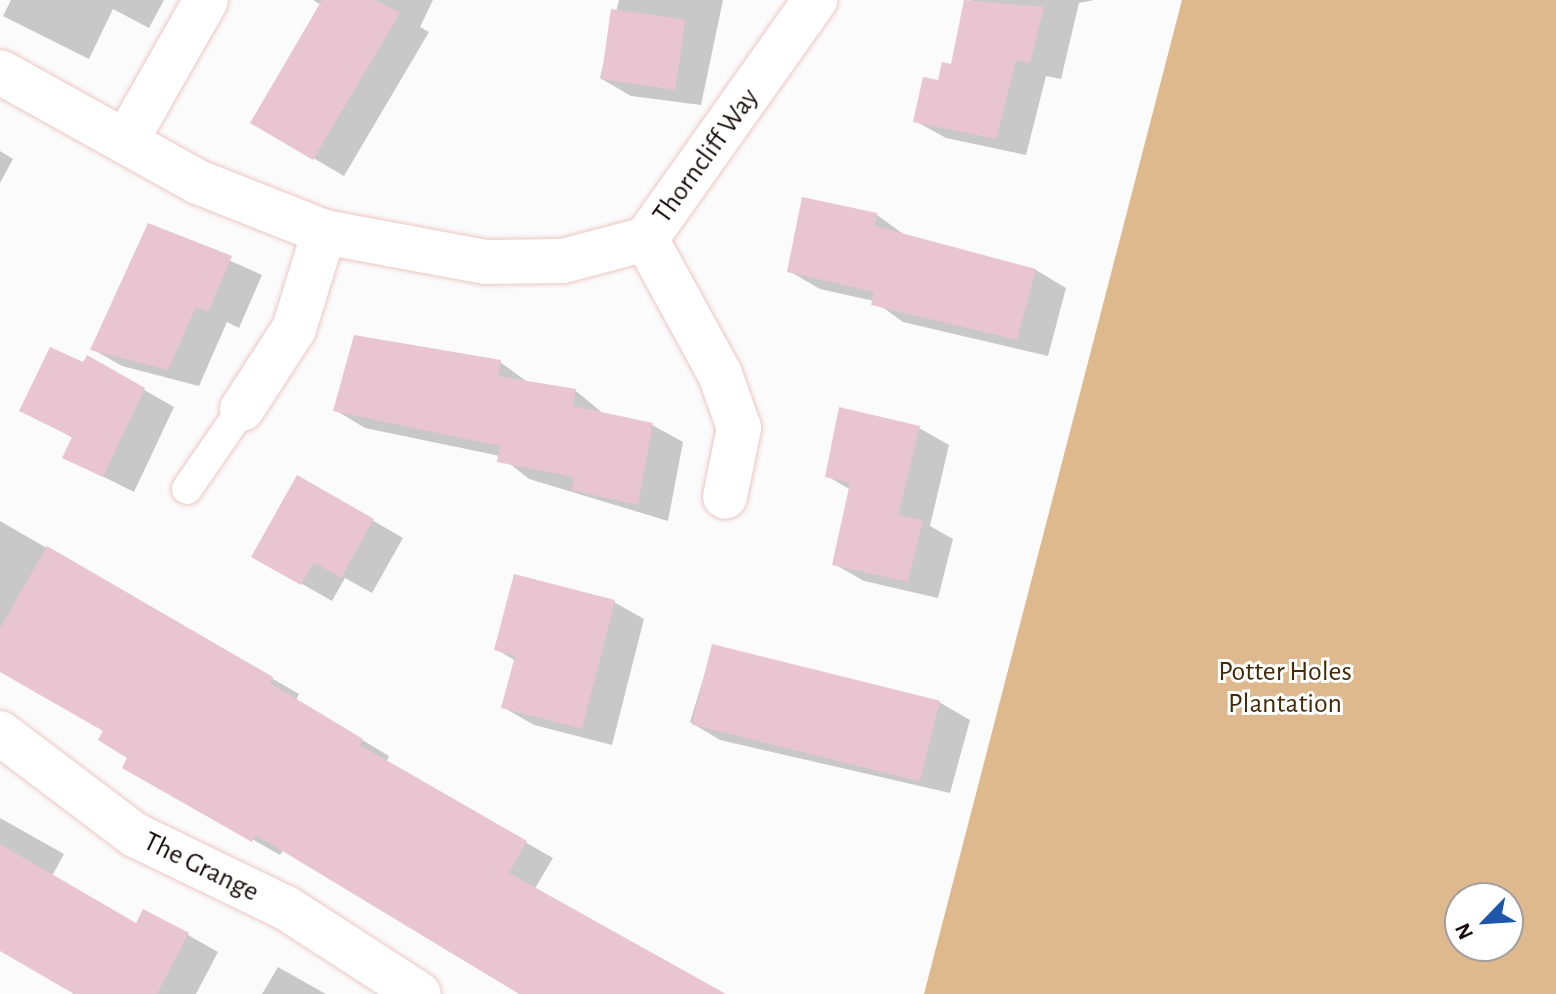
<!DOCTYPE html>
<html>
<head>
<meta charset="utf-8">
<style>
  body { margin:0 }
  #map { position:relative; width:1556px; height:994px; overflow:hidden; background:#fbfbfb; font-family:"Alegreya Sans",sans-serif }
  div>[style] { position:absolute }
  .forest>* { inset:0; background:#deb98e }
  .shadow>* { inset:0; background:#0003 }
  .building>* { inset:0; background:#e8c5d0; transform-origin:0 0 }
  .roads { filter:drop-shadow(0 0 2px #ebc7c5) drop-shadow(0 0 2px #ebc7c5) }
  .lane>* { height:30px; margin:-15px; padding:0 15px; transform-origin:15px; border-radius:15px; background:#fff }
  .street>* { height:44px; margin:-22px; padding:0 22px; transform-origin:22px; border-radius:22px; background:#fff }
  span { translate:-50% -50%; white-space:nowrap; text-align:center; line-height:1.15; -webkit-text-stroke:6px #fff; paint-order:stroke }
  .street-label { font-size:28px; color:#190d0d }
  .park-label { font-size:28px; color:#442b08 }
  .north { position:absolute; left:1444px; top:882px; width:80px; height:80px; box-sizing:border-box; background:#fff; border:2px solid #a39e9e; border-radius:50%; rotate:245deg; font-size:22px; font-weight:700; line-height:32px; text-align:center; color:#190d0d }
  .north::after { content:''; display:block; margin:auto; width:28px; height:36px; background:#1e57a9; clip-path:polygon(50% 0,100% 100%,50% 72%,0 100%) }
</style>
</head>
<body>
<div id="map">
  <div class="forest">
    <div style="clip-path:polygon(evenodd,1182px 0,1556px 0,1556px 994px,924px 994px,1182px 0,1460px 898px,1508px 898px,1508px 946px,1460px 946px,1460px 898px)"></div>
  </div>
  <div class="shadow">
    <div style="clip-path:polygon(11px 0,164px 0,149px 28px,113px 9px,89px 59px,3px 16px)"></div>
    <div style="clip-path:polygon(313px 0,433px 0,420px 27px,429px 32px,344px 176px,252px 122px,321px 5px)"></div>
    <div style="clip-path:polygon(619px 0,723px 0,701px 105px,631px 96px,600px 78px)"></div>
    <div style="clip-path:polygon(971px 0,1094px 0,1079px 3px,1061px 79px,1046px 76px,1026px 155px,946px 138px,915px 121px,952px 67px)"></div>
    <div style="clip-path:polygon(0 151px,13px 159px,0 183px)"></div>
    <div style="clip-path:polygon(804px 199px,877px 215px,906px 236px,1036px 270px,1066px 288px,1048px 356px,903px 322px,874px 301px,820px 289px,789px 271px)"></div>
    <div style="clip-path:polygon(150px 225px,262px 275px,239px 328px,227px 322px,199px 386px,122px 366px,92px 349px)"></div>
    <div style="clip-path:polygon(88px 358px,174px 407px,134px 492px,64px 457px,73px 438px,22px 410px)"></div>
    <div style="clip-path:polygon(500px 362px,530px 384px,576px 391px,605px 415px,652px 425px,683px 442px,668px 521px,529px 479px,500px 456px,365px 428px,335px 410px)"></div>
    <div style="clip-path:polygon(919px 428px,949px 445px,930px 526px,953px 539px,938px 598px,864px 581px,834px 564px,851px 490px,827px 476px)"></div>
    <div style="clip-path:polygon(310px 484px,403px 538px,372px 593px,345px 578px,332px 601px,253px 556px)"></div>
    <div style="clip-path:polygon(0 521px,299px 694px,296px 700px,389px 756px,386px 762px,553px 858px,534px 890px,722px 994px,524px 994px,284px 849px,280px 855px,125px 767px,130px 757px,105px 730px,0 667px)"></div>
    <div style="clip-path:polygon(614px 602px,644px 619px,612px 745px,534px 725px,503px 707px,516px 661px,496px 649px)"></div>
    <div style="clip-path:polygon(713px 647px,939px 702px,970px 720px,950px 793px,720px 740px,690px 722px)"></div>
    <div style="clip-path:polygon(0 818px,64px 854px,52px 876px,137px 925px,188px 935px,218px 952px,196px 994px,79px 994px,0 947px)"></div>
    <div style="clip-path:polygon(278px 967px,308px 984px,326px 994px,262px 994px)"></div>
  </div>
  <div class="building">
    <div style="clip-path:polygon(322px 0,375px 0,400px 13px,313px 160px,250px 123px)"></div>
    <div style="clip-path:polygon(964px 0,1044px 7px,1030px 63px,1016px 60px,996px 139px,913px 122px,923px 77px,938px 80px,942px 62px,951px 64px)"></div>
    <div style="left:611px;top:9px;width:75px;height:71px;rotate:8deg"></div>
    <div style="clip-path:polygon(802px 197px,877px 213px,875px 226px,1036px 269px,1017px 340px,871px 305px,874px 292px,787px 272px)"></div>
    <div style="clip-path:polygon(148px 223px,232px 256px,208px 312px,196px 307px,168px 370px,90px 350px)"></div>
    <div style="clip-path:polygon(354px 335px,501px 360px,498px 376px,576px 389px,573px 406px,653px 423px,638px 505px,572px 490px,574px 477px,497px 462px,500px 446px,333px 411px)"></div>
    <div style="clip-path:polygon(50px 347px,83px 362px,87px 355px,145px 388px,103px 477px,62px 458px,72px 437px,19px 411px)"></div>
    <div style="clip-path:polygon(839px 407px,920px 426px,898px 515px,923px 520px,908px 582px,832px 565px,850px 483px,825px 477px)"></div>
    <div style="clip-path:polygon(297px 475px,374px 519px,341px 578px,314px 562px,301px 585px,251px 557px)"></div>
    <div style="clip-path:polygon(47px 546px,273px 677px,270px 683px,363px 739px,360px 745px,527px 841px,509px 873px,726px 994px,519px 994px,256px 835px,252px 842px,122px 768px,127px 758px,98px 740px,103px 731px,0 672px,0 628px)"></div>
    <div style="clip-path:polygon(514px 574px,615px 600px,582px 729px,501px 708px,515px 656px,494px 650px)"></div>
    <div style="left:712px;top:644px;width:235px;height:83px;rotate:14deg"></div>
    <div style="clip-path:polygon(0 844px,136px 923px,143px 909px,189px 933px,157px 994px,74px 994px,0 951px)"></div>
  </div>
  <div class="roads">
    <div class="lane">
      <div style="left:187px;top:489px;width:97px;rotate:-55.5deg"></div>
    </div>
    <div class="street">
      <div style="left:0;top:72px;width:227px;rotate:29.1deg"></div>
      <div style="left:198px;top:182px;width:136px;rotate:21.6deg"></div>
      <div style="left:324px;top:232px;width:165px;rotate:10.5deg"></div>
      <div style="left:486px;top:262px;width:77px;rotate:-0.7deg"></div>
      <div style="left:563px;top:261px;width:86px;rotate:-14.8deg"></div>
      <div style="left:646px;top:239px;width:293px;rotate:-54.7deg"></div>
      <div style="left:126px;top:141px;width:162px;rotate:-60.4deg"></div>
      <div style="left:646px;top:239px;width:154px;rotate:61.3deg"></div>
      <div style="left:720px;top:374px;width:57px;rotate:70.6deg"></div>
      <div style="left:739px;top:428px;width:70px;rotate:101.5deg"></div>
      <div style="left:242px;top:409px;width:95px;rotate:-57deg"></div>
      <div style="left:294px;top:329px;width:102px;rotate:-72.8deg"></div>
      <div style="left:0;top:733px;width:169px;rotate:37.1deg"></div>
      <div style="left:135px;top:835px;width:168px;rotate:25.8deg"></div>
      <div style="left:286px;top:908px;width:158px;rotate:32.9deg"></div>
    </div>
  </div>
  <div class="street-label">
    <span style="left:706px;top:156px;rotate:-54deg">Thorncliff Way</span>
    <span style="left:201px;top:867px;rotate:26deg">The Grange</span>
  </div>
  <div class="park-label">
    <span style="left:1285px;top:688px">Potter Holes<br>Plantation</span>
  </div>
  <div class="north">N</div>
</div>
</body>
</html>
